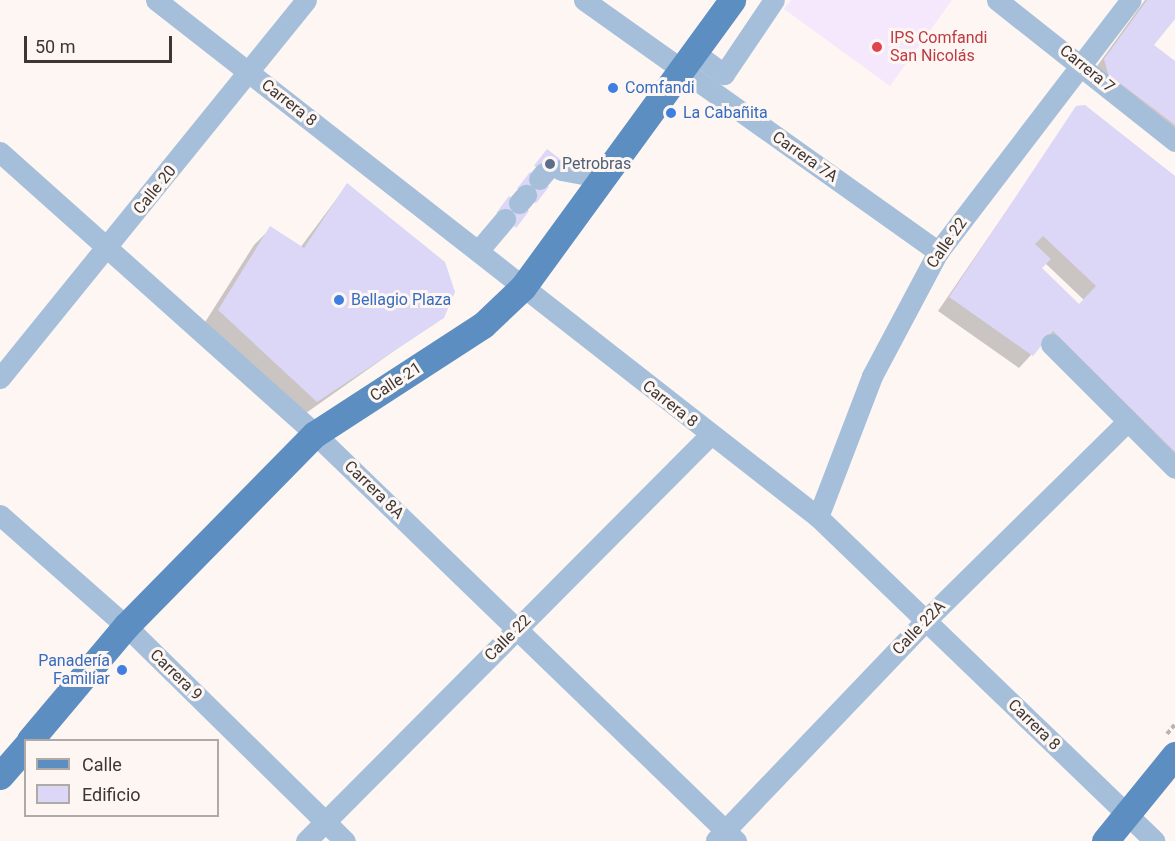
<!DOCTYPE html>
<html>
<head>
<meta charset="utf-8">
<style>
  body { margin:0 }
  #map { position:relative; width:1175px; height:841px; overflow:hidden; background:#fdf6f3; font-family:Roboto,sans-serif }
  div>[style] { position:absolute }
  .medical>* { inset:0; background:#f6e8fc }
  .shadow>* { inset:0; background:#0003 }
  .building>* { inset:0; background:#dcd6f7; transform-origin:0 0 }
  .path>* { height:4px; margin-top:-2px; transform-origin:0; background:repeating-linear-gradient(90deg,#bab4b1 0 4.5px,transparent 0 7.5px) }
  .minor>* { height:21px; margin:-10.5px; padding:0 10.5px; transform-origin:10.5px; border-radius:10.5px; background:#a5bfdb }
  .major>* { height:27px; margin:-13.5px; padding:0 13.5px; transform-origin:13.5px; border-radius:13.5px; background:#5c8ec1 }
  .dots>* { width:16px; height:16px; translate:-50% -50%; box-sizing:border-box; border:3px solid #fdf6f3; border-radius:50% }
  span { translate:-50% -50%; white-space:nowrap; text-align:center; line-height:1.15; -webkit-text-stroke:6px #fdf6f3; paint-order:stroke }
  .health-label { font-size:16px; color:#be3a42 }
  .left { translate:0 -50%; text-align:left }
  .street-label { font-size:16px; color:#3c3735 }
  .shop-label { font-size:16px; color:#366cbe }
  .right { translate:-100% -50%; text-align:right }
  .service-label { font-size:16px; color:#4e5e75 }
  .legend { position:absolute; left:24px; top:739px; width:195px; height:78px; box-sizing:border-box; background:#fdf6f3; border:2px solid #b0aaa7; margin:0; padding:8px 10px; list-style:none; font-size:18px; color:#3c3735 }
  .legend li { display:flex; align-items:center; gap:12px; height:30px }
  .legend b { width:30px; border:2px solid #b0aaa7 }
  .scale { position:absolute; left:24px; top:36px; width:148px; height:27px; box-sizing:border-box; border:3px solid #3c3735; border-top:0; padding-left:8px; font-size:18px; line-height:21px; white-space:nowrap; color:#3c3735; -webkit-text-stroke:4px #fdf6f3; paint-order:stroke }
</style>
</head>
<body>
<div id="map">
  <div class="medical">
    <div style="clip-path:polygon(791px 0,952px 0,890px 86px,784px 9px)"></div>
  </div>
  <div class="shadow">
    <div style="clip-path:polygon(1145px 0,1175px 0,1175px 16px,1152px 45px,1175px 63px,1175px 148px,1092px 73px)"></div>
    <div style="clip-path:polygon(evenodd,1077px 108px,1175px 178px,1175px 477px,1041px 344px,1019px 368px,938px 311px,1077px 108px,1045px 263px,1084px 300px,1079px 305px,1040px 269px,1045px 263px)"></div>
    <div style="clip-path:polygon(347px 185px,442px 317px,299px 418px,202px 327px,254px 245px,271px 228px,300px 248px)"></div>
  </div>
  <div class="building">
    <div style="clip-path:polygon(1147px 0,1175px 0,1175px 19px,1154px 45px,1175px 61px,1175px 125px,1108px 74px,1104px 59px)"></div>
    <div style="clip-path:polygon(evenodd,1085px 105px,1175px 176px,1175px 452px,1053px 331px,1033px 356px,949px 297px,1076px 106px,1085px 105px,1043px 236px,1096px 286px,1079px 304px,1042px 268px,1051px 259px,1035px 244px,1043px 236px)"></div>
    <div style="left:547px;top:149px;width:24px;height:21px;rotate:38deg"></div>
    <div style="left:530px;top:172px;width:24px;height:21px;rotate:38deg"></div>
    <div style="clip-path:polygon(347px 183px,445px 262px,455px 292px,444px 318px,317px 402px,218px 310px,270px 226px,304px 248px)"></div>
    <div style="left:509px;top:196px;width:25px;height:21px;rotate:37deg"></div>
  </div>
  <div class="path">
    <div style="left:1167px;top:734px;width:13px;rotate:-51deg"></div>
  </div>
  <div class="minor">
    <div style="left:156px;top:0;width:840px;rotate:37.99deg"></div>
    <div style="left:818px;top:517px;width:467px;rotate:43.9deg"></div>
    <div style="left:584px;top:0;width:435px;rotate:35.4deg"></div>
    <div style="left:997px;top:0;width:227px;rotate:38.4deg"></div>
    <div style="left:695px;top:53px;width:36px;rotate:36deg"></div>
    <div style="left:724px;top:74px;width:89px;rotate:-56deg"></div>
    <div style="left:0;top:152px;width:423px;rotate:41.8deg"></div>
    <div style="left:315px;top:434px;width:586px;rotate:44.03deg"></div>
    <div style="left:561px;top:170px;width:44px;rotate:10.5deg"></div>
    <div style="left:539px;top:179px;width:8px;rotate:-50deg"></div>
    <div style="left:519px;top:203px;width:11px;rotate:-49deg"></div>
    <div style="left:478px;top:251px;width:42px;rotate:-49.8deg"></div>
    <div style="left:1051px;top:344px;width:175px;rotate:45deg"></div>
    <div style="left:0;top:378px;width:486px;rotate:-51deg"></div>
    <div style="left:0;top:515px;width:168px;rotate:41.4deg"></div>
    <div style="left:126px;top:626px;width:307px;rotate:44.5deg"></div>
    <div style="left:818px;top:517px;width:151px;rotate:-69deg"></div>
    <div style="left:872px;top:376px;width:140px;rotate:-62deg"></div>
    <div style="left:938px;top:252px;width:317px;rotate:-52.6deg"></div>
    <div style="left:716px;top:840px;width:303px;rotate:-46.3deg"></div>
    <div style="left:925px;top:621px;width:285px;rotate:-44.6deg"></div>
    <div style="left:306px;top:841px;width:573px;rotate:-45.14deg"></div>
  </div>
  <div class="major">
    <div style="left:30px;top:740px;width:149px;rotate:-49.9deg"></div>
    <div style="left:126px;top:626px;width:269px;rotate:-45.5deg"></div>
    <div style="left:315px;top:434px;width:200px;rotate:-33deg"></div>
    <div style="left:483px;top:325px;width:55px;rotate:-43.5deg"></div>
    <div style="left:523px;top:287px;width:355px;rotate:-53.9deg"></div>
    <div style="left:0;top:776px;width:40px;rotate:-49deg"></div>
    <div style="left:1105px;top:841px;width:111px;rotate:-50.9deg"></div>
  </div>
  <div class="dots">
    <div style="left:877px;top:47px;background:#e0444e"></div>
    <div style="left:613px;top:88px;background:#3f7fe0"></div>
    <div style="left:671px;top:113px;background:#3f7fe0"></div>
    <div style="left:550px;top:164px;background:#5c6f8a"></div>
    <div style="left:339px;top:300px;background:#3f7fe0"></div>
    <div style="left:122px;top:670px;background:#3f7fe0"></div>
  </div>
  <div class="health-label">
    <span class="left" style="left:890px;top:47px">IPS Comfandi<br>San Nicolás</span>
  </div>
  <div class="street-label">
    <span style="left:1087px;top:69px;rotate:39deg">Carrera 7</span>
    <span style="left:289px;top:103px;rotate:38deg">Carrera 8</span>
    <span style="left:805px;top:157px;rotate:35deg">Carrera 7A</span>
    <span style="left:155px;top:190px;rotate:-51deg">Calle 20</span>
    <span style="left:947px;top:243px;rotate:-55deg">Calle 22</span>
    <span style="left:396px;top:382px;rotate:-33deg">Calle 21</span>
    <span style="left:670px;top:404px;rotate:38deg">Carrera 8</span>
    <span style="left:374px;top:490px;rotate:44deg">Carrera 8A</span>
    <span style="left:919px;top:628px;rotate:-46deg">Calle 22A</span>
    <span style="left:508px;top:638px;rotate:-45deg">Calle 22</span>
    <span style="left:176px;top:675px;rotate:44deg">Carrera 9</span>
    <span style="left:1034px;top:725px;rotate:44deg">Carrera 8</span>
  </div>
  <div class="shop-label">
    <span class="left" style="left:625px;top:88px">Comfandi</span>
    <span class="left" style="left:683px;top:113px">La Cabañita</span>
    <span class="left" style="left:351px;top:300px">Bellagio Plaza</span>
    <span class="right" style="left:110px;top:670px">Panadería<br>Familiar</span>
  </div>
  <div class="service-label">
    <span class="left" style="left:562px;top:164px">Petrobras</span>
  </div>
  <ul class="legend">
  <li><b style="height:8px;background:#5c8ec1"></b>Calle</li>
  <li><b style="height:16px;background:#dcd6f7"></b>Edificio</li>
  </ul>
  <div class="scale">50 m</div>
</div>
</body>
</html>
